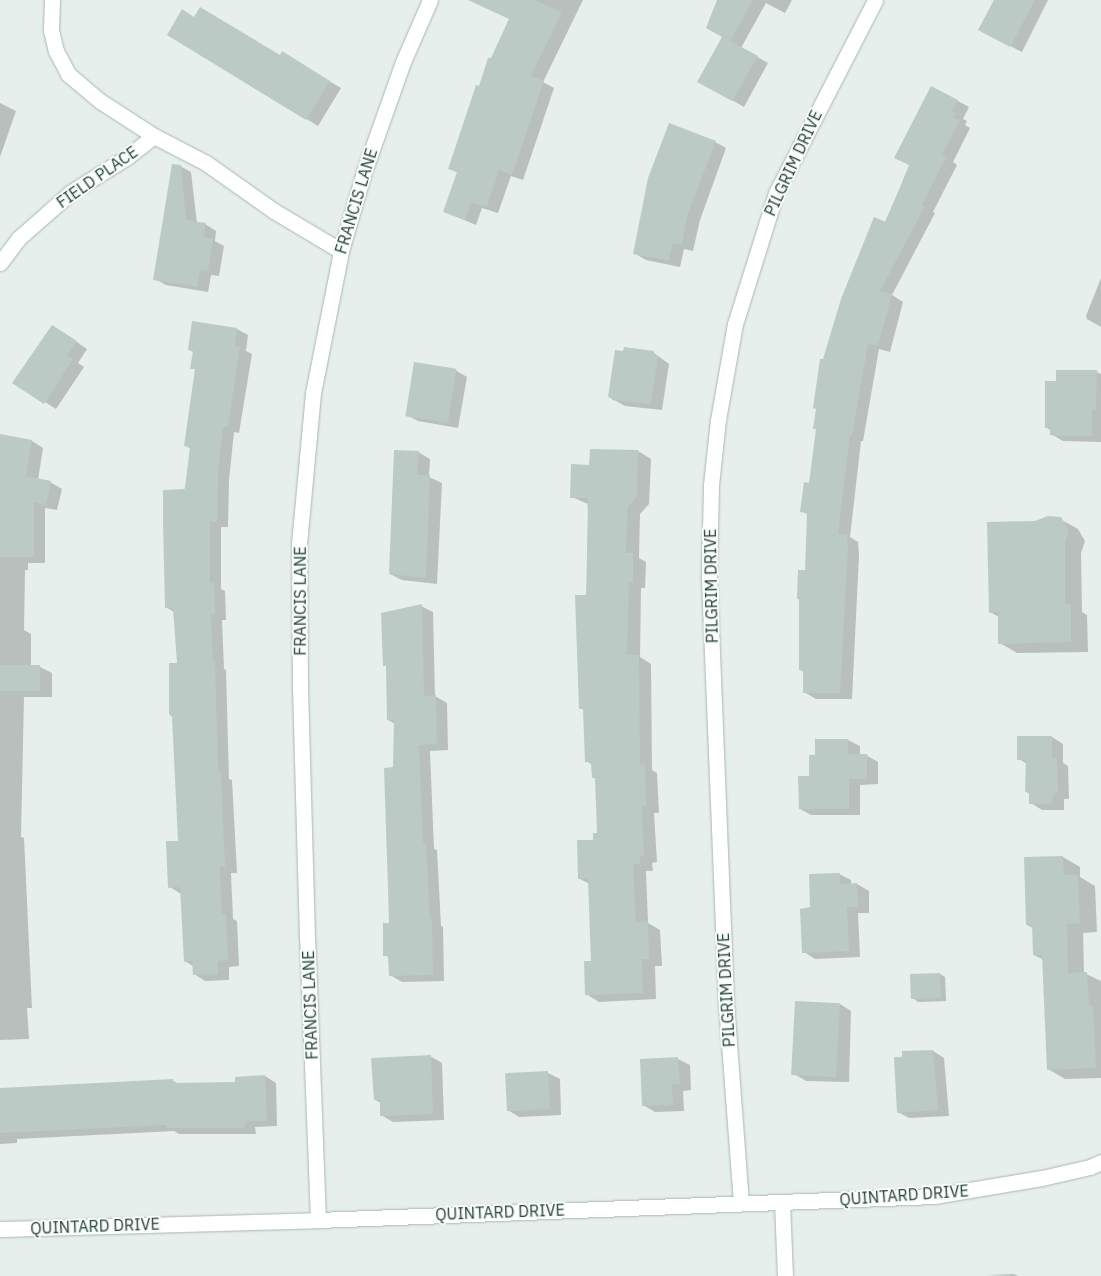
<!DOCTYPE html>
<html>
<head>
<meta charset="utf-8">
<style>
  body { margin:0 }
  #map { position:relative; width:1101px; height:1276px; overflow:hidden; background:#e6efeb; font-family:"IBM Plex Sans",sans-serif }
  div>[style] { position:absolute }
  .shadow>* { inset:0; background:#0003 }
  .building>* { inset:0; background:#bbcac4; transform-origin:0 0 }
  .roads { filter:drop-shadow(0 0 1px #a8b8b2) drop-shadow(0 0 1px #a8b8b2) }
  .street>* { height:15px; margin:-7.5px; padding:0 7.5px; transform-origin:7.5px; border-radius:7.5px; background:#fff }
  span { translate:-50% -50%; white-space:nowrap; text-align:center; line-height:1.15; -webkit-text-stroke:4px #f7fbf9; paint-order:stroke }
  .street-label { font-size:16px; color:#24423a }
</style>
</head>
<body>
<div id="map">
  <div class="shadow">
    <div style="clip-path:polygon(512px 0,583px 0,543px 82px,554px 88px,523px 180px,511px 176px,498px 213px,482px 208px,476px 225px,445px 212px,458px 173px,449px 168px,479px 87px,511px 19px)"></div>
    <div style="clip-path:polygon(721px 0,792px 0,785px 13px,766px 3px,741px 48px,768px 63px,744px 107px,699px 81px,724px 36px)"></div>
    <div style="clip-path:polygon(996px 0,1048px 0,1022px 52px,991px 36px)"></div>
    <div style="clip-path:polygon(195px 18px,280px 57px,282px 53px,341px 88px,318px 126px,168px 34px)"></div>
    <div style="clip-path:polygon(932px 87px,969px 107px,963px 119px,967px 121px,965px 125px,970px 128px,953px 162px,957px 165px,933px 212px,935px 213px,892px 295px,903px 302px,890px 352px,879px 349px,863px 441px,861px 441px,850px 537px,858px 542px,859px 555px,852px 699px,816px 699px,804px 692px,804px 672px,800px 670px,809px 515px,802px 511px,811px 485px,817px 430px,814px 428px,824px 361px,910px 165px)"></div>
    <div style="clip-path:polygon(0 103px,16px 111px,0 157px)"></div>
    <div style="clip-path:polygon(715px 142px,726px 148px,700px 220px,693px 251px,684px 249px,680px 267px,646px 260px,634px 253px)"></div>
    <div style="clip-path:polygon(180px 166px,191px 172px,197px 223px,205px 224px,216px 231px,215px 241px,224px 246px,219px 276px,211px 275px,208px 292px,166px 285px,155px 279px)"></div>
    <div style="clip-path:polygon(1101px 278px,1101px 327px,1087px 319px,1086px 316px)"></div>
    <div style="clip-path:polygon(193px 323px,237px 329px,248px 335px,246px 351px,252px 354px,239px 433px,234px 432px,229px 480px,228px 527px,221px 527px,221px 589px,225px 591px,226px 620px,222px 620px,224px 669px,226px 670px,229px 779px,232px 780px,237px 873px,231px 873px,233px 919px,237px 921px,239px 966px,229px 967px,229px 980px,205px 981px,194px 974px,193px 966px,185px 961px,181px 894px,170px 887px,179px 842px,179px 664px,174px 612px,166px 607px,191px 449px,186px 446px,196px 370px,192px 368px,194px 352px,189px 350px)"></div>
    <div style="clip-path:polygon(64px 333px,87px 349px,78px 363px,84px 367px,56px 409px,13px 382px)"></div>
    <div style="clip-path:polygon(654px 353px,669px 364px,662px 410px,625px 406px,609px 397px)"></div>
    <div style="clip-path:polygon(455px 370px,467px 377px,458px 428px,418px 421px,407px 415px)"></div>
    <div style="clip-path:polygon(1096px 372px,1101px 374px,1101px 442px,1063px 441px,1051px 434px,1051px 431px,1046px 427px,1057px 382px)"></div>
    <div style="clip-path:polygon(0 435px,32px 441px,43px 448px,38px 480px,50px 482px,62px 489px,57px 510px,45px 508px,45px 563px,28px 563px,28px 570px,25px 570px,24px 630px,31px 634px,31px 667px,40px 667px,52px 673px,52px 697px,24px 697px,21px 837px,24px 838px,32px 1008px,27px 1008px,29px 1039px,0 1040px)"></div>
    <div style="clip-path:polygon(638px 451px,651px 459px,649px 504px,640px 514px,639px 558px,646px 562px,645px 588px,641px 588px,640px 657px,651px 664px,652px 770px,657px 773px,659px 813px,654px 813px,657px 862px,652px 863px,653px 871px,646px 871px,648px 923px,660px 930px,662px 966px,655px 966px,656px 999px,599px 1002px,586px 994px,592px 962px,590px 884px,580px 879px,598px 834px,596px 779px,593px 777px,593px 765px,586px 761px,584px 710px,580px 708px,587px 596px,588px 504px,572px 497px,590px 466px)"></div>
    <div style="clip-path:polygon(418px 452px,430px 459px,429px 477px,442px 483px,437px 584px,402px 580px,390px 574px)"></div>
    <div style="clip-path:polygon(1060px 519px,1078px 529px,1085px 541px,1081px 553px,1082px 612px,1087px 615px,1088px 652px,1017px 653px,1000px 643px,999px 617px,990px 612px,1036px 522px)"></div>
    <div style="clip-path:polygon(421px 606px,433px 612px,435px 696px,447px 703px,448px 750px,430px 751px,434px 849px,437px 850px,441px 926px,443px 927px,444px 981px,402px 982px,390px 975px,390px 958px,385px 955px,390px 924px,395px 724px,388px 720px,387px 667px,384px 665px)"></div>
    <div style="clip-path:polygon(1052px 737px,1063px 744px,1063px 763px,1068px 766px,1069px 799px,1064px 799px,1064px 810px,1042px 810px,1031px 803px,1031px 794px,1026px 792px,1027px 764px,1019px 759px)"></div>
    <div style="clip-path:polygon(816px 740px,848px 740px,860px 746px,860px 756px,866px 755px,878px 762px,878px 784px,860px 785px,860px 815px,811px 815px,800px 809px,816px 756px)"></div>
    <div style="clip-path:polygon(1063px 857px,1080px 867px,1080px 877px,1095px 886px,1097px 932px,1083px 933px,1084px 973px,1101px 981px,1101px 1078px,1065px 1079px,1048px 1069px,1044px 960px,1034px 955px,1033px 928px,1027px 925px)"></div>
    <div style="clip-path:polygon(839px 874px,851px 880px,851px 884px,857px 884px,869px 891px,869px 913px,858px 913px,860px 957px,815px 959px,804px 952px)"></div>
    <div style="clip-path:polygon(940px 974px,945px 977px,946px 1001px,918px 1002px,913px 998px)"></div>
    <div style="clip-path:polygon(797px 1003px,840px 1004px,851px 1011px,849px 1082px,806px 1081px,794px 1074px)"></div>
    <div style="clip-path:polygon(933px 1051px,944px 1058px,949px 1116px,909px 1118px,898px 1112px,903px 1058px)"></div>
    <div style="clip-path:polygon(430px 1056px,442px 1063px,444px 1120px,393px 1122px,381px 1115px,381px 1103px,375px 1100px)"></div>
    <div style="clip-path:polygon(678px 1059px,690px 1065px,691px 1090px,683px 1091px,684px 1111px,655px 1112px,643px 1105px)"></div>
    <div style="clip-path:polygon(548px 1073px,560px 1079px,561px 1115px,519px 1117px,508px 1110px,506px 1074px)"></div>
    <div style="clip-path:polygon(265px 1076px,276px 1083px,277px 1126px,255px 1127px,256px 1134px,179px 1134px,174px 1131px,17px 1139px,17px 1143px,0 1144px,0 1089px,173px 1081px,179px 1084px,237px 1083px)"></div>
    <div style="clip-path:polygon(1014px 1274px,1018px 1276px,985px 1275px)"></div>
  </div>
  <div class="building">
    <div style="clip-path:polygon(468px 0,535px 0,562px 12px,531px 76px,544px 81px,512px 175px,499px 170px,487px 207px,471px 202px,465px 220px,443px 212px,457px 172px,448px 169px,476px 85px,479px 86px,488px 58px,491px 58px,509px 19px)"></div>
    <div style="clip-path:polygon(717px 0,753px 0,730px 41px,758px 56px,732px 101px,697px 82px,722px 37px,706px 28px)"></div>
    <div style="clip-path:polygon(994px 0,1035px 0,1010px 47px,978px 30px)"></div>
    <div style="clip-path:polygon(200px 7px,280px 55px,282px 51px,330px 81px,306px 120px,167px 35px,182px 9px,194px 17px)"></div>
    <div style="clip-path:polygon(931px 86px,958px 100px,952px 111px,956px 113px,954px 118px,960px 120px,942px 155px,946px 157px,922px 205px,925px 206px,880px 291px,892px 294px,878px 346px,868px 344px,852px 436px,850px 435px,838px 534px,847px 534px,848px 548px,840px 693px,803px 693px,803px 670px,799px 670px,799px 599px,797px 599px,798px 570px,805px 570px,807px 513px,800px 512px,804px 482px,809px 483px,816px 429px,813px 429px,816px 409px,813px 408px,820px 359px,823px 359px,841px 299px,874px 217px,886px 222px,909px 165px,894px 158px)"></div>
    <div style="clip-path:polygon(669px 123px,716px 141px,688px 213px,682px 245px,673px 243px,669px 261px,633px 254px,648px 178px)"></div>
    <div style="clip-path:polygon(172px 164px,181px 165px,186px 220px,206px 223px,203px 237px,213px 239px,208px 271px,200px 270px,197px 287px,153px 280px)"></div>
    <div style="clip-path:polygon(192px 321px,237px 328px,235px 346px,240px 346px,228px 427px,223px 427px,218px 473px,217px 522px,210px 522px,210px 583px,214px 583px,215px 614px,211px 614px,213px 662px,215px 662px,218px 772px,221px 772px,225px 867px,220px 867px,222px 914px,226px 914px,228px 960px,218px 961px,218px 974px,193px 975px,192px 961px,184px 962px,180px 887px,168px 888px,166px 841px,178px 841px,172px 717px,169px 714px,169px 663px,177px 663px,173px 608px,165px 608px,163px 522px,163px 490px,185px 489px,190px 447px,184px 446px,195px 369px,190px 369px,193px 351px,188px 350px)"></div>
    <div style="clip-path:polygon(52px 325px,77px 341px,67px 355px,73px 359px,44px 404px,12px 383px)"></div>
    <div style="clip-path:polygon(624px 347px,654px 351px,654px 355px,658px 356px,651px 404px,612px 400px,612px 398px,608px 397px,615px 350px,623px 351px)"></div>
    <div style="left:414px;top:362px;width:43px;height:55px;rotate:9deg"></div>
    <div style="clip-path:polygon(1056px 370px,1097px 370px,1096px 409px,1092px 409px,1092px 436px,1055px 436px,1050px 435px,1050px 428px,1045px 428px,1045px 381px,1056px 381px)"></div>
    <div style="clip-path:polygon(0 434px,32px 440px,26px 476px,51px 481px,46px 505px,34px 502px,34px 557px,0 557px)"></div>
    <div style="clip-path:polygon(590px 449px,638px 450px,637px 496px,628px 507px,626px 553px,633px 553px,633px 582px,629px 582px,627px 655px,639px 655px,640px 765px,645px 764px,646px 806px,642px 806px,644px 856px,640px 856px,640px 864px,633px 864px,636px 922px,648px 921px,649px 959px,642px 959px,643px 993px,585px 995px,584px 961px,591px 961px,588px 879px,578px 879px,577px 840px,593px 840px,593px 833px,597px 833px,595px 778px,592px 778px,591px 762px,585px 762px,583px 709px,579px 709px,575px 595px,586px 595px,588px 513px,587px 498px,570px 498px,571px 464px,589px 465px)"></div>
    <div style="clip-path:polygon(394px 450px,419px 451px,417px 475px,430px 475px,426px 578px,389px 574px)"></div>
    <div style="clip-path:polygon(1048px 516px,1061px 517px,1069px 531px,1065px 542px,1065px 604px,1071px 604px,1071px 642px,998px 644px,998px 612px,989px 613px,987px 522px,1035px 521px)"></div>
    <div style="clip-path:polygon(422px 604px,424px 696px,436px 695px,437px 744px,419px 745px,423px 843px,426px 843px,430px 919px,432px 919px,433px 975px,389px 976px,388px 956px,383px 956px,383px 923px,389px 923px,389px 920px,384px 768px,393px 767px,394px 720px,387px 720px,386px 666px,383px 666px,381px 613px)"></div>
    <div style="left:40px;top:665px;width:26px;height:40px;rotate:90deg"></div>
    <div style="clip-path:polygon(1017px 736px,1052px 736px,1052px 758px,1057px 758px,1058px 793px,1053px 793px,1052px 804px,1029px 804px,1029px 792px,1025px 792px,1026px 760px,1017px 760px)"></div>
    <div style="clip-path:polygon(815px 739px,848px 739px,848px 754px,867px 754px,867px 779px,849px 779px,849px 809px,799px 809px,798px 776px,809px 776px,809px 755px,815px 755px)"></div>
    <div style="clip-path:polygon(1063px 856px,1064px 875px,1078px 875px,1080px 923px,1067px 924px,1068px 973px,1087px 972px,1089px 1006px,1093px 1006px,1096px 1068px,1047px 1070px,1042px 955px,1033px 955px,1032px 925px,1026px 925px,1024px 857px)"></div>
    <div style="clip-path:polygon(840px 873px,840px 884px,857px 883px,858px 907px,847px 907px,849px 951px,802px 953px,800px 909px,810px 907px,809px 874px)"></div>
    <div style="left:940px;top:973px;width:25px;height:30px;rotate:88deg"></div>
    <div style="left:795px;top:1001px;width:45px;height:74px;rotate:3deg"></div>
    <div style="clip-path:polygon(933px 1050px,938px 1110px,897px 1113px,894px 1057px,902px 1057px,902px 1051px)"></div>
    <div style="clip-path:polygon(431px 1055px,433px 1114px,380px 1116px,380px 1100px,374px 1100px,371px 1058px)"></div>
    <div style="clip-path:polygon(678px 1057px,680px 1084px,672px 1085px,673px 1105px,642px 1106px,640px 1059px)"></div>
    <div style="left:548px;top:1071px;width:38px;height:43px;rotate:87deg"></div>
    <div style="clip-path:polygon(265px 1075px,267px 1121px,245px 1121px,245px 1128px,166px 1128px,167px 1125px,0 1133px,0 1088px,173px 1079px,173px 1083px,235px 1082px,235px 1077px)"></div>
  </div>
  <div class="roads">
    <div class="street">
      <div style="left:52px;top:0;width:30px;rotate:92deg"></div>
      <div style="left:51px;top:30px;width:22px;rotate:77deg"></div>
      <div style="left:56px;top:51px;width:26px;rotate:62deg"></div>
      <div style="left:68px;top:74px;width:42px;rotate:40.2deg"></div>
      <div style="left:100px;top:101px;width:64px;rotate:32.9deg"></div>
      <div style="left:154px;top:136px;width:59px;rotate:27.4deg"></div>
      <div style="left:206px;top:163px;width:83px;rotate:35.2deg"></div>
      <div style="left:274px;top:211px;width:78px;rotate:30.8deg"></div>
      <div style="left:0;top:263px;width:31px;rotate:-53deg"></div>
      <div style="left:19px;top:238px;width:69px;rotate:-41.5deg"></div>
      <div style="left:71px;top:192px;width:66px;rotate:-32deg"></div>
      <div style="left:127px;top:157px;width:34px;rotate:-38deg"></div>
      <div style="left:782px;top:1202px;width:74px;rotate:87.7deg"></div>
      <div style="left:741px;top:1203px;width:202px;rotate:-94.3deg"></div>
      <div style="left:726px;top:1002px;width:428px;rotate:-92.3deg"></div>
      <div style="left:709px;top:574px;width:89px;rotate:-88.7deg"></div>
      <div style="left:711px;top:485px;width:65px;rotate:-83.9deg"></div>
      <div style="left:718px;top:420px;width:97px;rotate:-80deg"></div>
      <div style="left:735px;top:324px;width:137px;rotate:-72.6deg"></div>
      <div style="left:776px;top:193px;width:217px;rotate:-62.8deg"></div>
      <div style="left:318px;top:1220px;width:282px;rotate:-92.2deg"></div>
      <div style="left:307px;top:938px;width:250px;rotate:-91.6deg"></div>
      <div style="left:300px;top:688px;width:144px;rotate:-90.4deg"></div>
      <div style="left:299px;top:544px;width:152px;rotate:-84.7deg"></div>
      <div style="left:313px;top:393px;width:145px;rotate:-78.8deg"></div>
      <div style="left:341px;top:251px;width:82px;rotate:-73.8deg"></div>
      <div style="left:364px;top:172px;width:117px;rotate:-70.5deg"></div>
      <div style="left:403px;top:62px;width:68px;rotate:-66.5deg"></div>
      <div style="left:0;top:1229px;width:318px;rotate:-1.6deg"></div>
      <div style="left:318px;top:1220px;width:616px;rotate:-2.23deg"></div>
      <div style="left:934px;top:1196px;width:109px;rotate:-9.5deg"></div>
      <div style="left:1042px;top:1178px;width:49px;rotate:-12.9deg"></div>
      <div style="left:1090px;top:1167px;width:12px;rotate:-24deg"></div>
    </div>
  </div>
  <div class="street-label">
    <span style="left:793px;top:163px;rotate:-65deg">PILGRIM DRIVE</span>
    <span style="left:97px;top:177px;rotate:-35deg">FIELD PLACE</span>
    <span style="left:356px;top:201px;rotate:-73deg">FRANCIS LANE</span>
    <span style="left:711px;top:586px;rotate:-91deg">PILGRIM DRIVE</span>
    <span style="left:300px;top:601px;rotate:-90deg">FRANCIS LANE</span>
    <span style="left:726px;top:990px;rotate:-93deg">PILGRIM DRIVE</span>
    <span style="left:310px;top:1005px;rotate:-92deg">FRANCIS LANE</span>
    <span style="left:904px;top:1195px;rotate:-4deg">QUINTARD DRIVE</span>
    <span style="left:500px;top:1212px;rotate:-2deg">QUINTARD DRIVE</span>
    <span style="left:95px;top:1226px;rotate:-2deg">QUINTARD DRIVE</span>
  </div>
</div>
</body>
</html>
